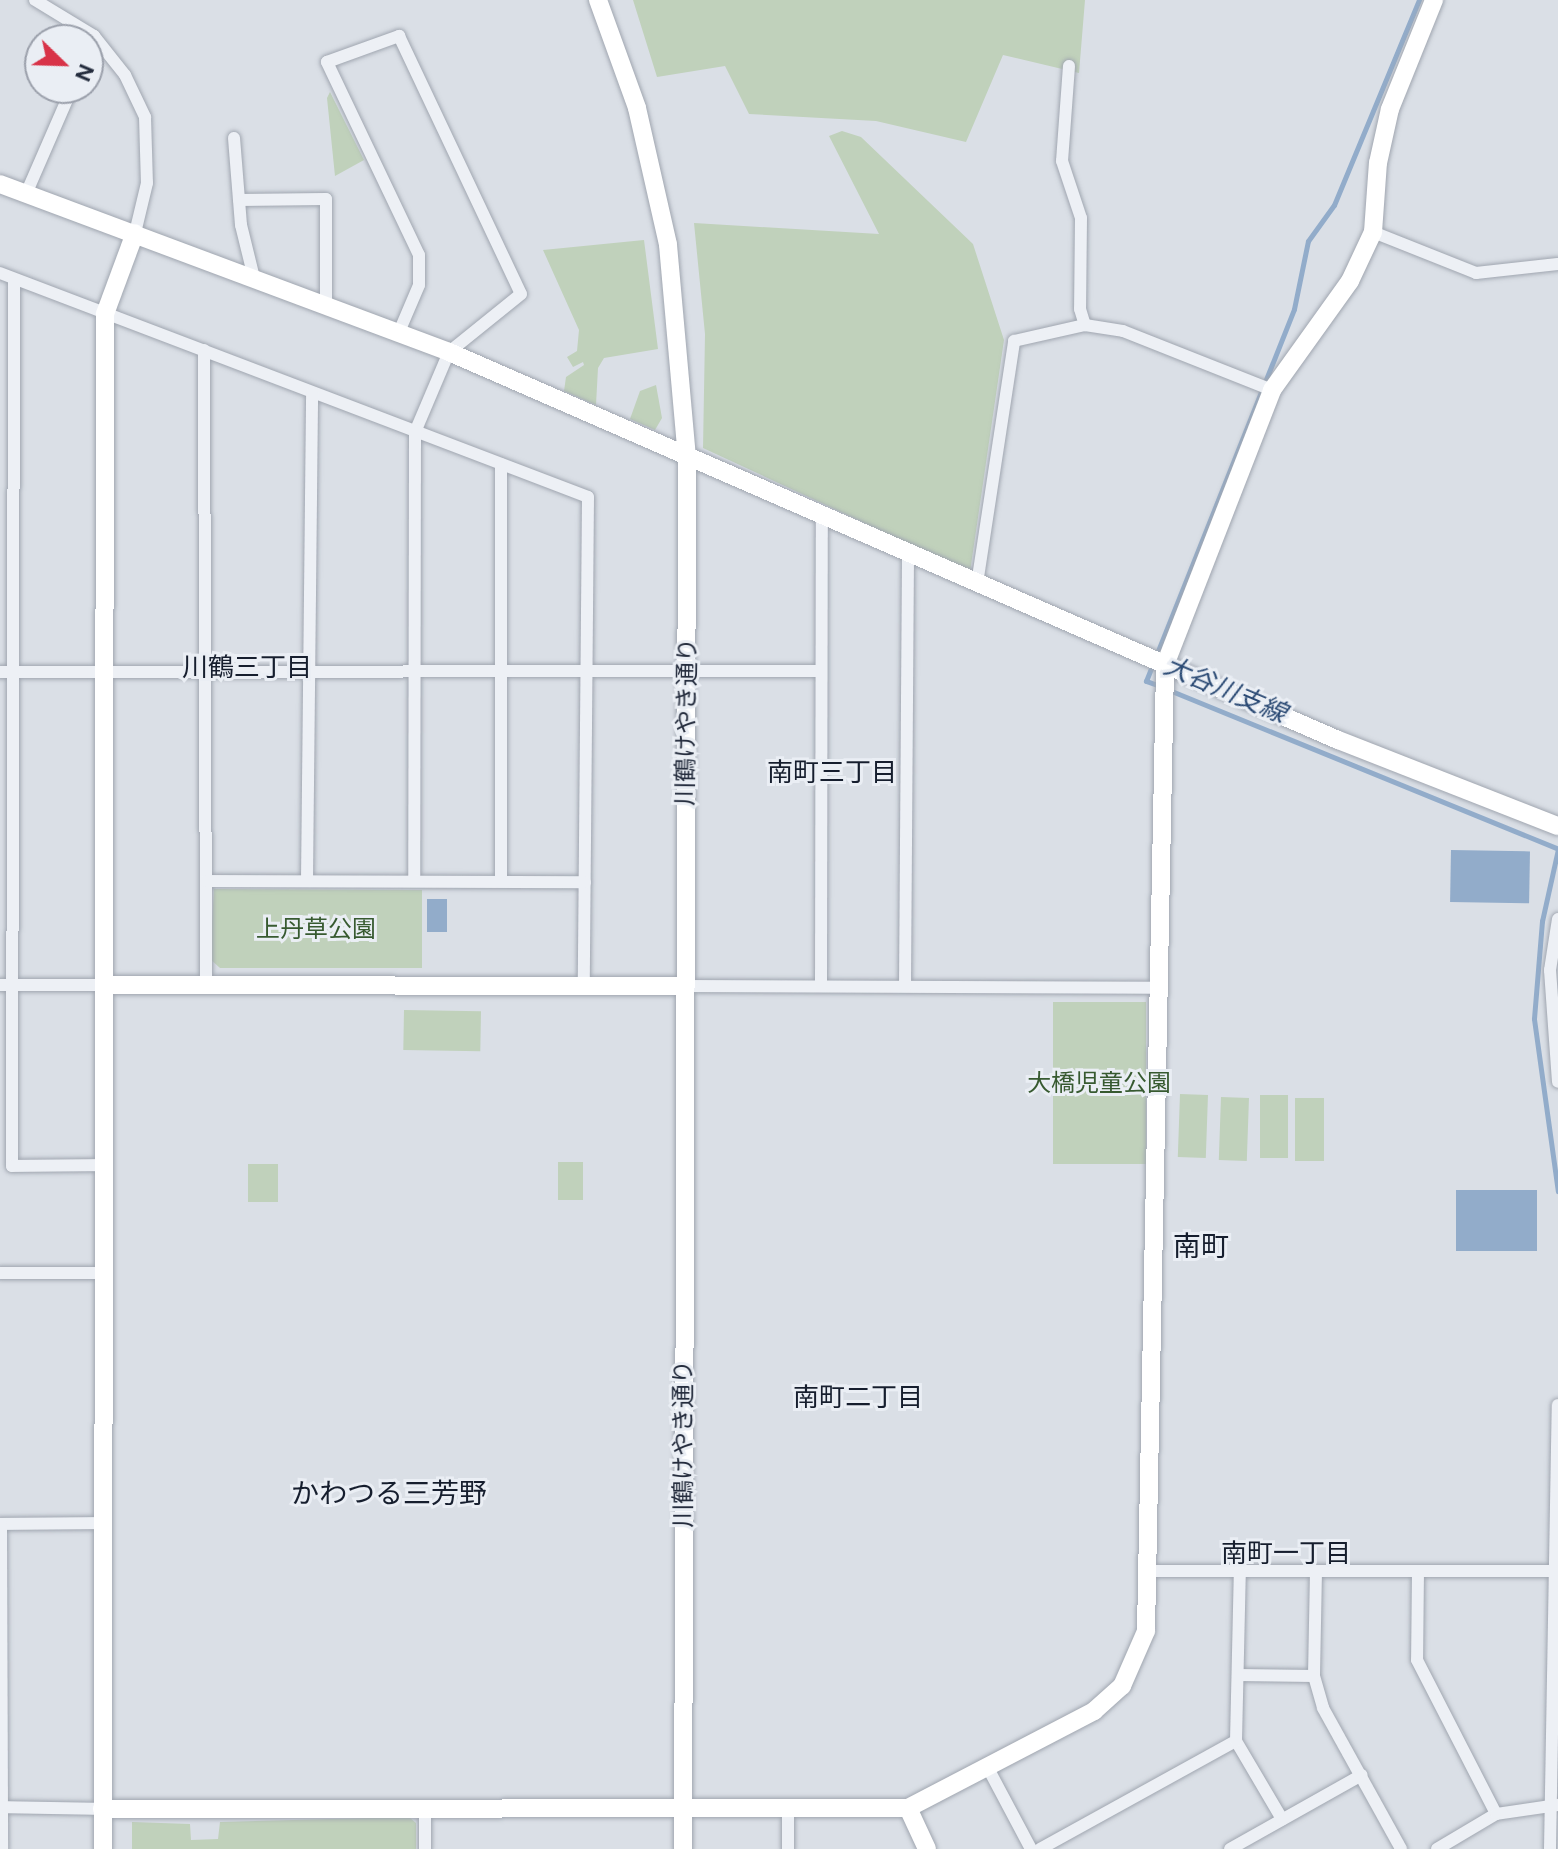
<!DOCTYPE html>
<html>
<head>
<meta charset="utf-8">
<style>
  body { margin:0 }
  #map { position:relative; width:1558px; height:1849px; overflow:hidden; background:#dadfe6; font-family:"DM Sans","Noto Sans JP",sans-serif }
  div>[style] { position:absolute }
  .green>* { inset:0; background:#c0d1bb; transform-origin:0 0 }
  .water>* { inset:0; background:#92acca; transform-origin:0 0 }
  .stream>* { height:5px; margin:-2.5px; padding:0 2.5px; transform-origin:2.5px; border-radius:2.5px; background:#92acca }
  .roads { filter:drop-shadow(0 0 2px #a0a6b0) drop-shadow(0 0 2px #a0a6b0) }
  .street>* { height:12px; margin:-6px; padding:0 6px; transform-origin:6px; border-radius:6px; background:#edf0f5 }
  .secondary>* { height:18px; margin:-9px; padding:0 9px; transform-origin:9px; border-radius:9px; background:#fff }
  span { translate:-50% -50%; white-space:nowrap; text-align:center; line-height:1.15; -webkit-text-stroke:6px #eaeef4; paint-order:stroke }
  .street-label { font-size:24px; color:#242c3d }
  .park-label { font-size:24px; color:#375a30 }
  .neighbourhood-label { font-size:26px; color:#161e2e }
  .water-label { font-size:26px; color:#2b4a74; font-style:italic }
  .quarter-label { font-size:28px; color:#161e2e }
  .north { position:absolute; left:24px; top:24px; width:80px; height:80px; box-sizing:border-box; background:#eaeef4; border:2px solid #9ba0ab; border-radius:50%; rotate:113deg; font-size:22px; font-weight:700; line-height:32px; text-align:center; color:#242c3d }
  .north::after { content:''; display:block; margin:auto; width:28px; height:36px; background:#d83348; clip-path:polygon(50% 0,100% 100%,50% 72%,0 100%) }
</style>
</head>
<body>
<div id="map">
  <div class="green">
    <div style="clip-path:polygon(633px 0,1085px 0,1079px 73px,1003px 55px,966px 142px,876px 121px,749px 114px,725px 66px,657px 77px)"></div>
    <div style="clip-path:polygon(330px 92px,364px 160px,335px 176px,327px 98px)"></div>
    <div style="clip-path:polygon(842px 131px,861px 137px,973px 244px,1004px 340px,970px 572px,703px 448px,705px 334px,694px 223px,879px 234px,829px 136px)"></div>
    <div style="clip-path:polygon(644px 240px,658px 349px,604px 358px,598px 368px,596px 405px,564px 391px,566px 377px,584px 365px,583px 362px,573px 367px,567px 357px,577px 351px,579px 330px,543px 250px)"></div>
    <div style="clip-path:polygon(656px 385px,662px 418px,655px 430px,630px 419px,640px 391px)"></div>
    <div style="clip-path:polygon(214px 889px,422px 890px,422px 968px,220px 968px,210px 959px)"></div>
    <div style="left:1053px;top:1002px;width:93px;height:162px"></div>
    <div style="left:404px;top:1010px;width:77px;height:40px;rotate:1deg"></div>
    <div style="left:1180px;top:1094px;width:28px;height:63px;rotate:2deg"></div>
    <div style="left:1260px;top:1095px;width:28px;height:63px"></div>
    <div style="left:1221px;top:1097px;width:28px;height:63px;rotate:2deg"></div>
    <div style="left:1295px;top:1098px;width:29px;height:63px"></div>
    <div style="left:558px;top:1162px;width:25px;height:38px"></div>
    <div style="left:248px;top:1164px;width:30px;height:38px"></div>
    <div style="clip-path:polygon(409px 1817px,416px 1823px,416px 1849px,132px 1849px,132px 1822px,190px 1824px,191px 1840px,218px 1839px,220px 1822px)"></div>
  </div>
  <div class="water">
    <div style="left:1451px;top:850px;width:79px;height:52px;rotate:1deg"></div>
    <div style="left:427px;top:899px;width:20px;height:33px"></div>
    <div style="left:1456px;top:1190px;width:81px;height:61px"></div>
  </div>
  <div class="stream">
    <div style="left:1160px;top:686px;width:15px;rotate:-160deg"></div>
    <div style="left:1146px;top:681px;width:400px;rotate:-68.3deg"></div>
    <div style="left:1294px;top:309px;width:69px;rotate:-78.4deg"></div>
    <div style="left:1308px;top:241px;width:44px;rotate:-54.2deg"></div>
    <div style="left:1334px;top:205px;width:222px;rotate:-67.5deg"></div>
    <div style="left:1169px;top:690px;width:420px;rotate:22.2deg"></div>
    <div style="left:1558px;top:849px;width:74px;rotate:102.5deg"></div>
    <div style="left:1542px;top:921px;width:98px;rotate:94.7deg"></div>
    <div style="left:1534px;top:1019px;width:174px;rotate:82.1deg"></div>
  </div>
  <div class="roads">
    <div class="street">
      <div style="left:35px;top:0;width:69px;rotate:31.4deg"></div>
      <div style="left:94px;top:36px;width:15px;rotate:113deg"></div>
      <div style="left:94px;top:36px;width:50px;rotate:51.5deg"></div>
      <div style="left:125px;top:75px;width:47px;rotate:64.5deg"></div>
      <div style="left:145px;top:117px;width:66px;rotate:88.3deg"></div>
      <div style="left:147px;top:183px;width:51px;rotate:103.5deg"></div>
      <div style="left:1069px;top:66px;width:95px;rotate:94.2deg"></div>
      <div style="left:1062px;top:161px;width:60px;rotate:71.6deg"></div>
      <div style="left:1081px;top:218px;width:91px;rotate:90.6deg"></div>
      <div style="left:1080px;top:309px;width:17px;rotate:73deg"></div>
      <div style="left:234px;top:138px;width:87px;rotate:85.4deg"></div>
      <div style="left:241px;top:225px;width:55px;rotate:76.2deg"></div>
      <div style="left:26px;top:194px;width:116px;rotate:-66.5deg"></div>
      <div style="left:239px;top:200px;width:87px;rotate:-0.7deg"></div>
      <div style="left:326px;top:199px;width:105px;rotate:90deg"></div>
      <div style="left:1373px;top:232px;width:111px;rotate:21.7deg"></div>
      <div style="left:1476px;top:273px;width:82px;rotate:-6.3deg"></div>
      <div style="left:0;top:273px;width:629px;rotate:20.85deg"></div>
      <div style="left:588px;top:497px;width:490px;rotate:90.5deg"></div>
      <div style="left:14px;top:280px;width:886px;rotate:90.13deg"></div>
      <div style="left:12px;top:1166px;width:92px;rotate:-0.6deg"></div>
      <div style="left:399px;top:332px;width:51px;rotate:-66.9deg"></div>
      <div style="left:419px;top:285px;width:30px;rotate:-90deg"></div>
      <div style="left:419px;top:255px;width:214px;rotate:-115.5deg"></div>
      <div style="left:327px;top:62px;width:77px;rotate:-19.9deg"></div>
      <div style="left:399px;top:36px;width:285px;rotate:64.7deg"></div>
      <div style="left:521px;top:294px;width:92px;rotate:141.1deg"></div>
      <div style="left:449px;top:352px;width:87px;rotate:113deg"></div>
      <div style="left:415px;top:432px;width:448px;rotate:90.1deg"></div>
      <div style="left:204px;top:350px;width:637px;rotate:89.82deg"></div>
      <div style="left:977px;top:584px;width:246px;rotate:-81.3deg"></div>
      <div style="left:1014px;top:341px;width:73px;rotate:-12.7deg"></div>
      <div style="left:1085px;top:325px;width:38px;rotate:9deg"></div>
      <div style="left:1123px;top:331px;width:160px;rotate:21.6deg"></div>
      <div style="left:0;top:672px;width:821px;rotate:-0.07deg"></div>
      <div style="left:307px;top:880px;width:487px;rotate:-89.4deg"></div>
      <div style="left:206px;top:881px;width:379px;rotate:0.2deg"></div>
      <div style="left:501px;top:881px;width:417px;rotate:-90deg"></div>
      <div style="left:1558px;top:919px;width:52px;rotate:98.9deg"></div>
      <div style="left:1550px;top:970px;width:112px;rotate:85.9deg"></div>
      <div style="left:0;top:985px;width:104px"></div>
      <div style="left:683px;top:986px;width:474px;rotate:0.2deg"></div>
      <div style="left:821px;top:986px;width:469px;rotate:-89.9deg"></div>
      <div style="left:905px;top:986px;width:432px;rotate:-89.6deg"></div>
      <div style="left:0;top:1273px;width:103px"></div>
      <div style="left:0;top:1524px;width:101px;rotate:-0.6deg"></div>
      <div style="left:1px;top:1524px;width:325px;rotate:89.8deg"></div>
      <div style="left:1148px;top:1571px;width:404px"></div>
      <div style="left:1316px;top:1571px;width:105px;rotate:91.1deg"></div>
      <div style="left:1314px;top:1676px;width:33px;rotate:74deg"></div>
      <div style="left:1323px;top:1708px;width:161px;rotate:61deg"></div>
      <div style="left:1418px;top:1571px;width:89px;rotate:90.6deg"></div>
      <div style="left:1417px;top:1660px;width:173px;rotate:62.8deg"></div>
      <div style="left:1238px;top:1675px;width:76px;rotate:0.8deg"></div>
      <div style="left:1236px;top:1741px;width:91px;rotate:59.5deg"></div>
      <div style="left:989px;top:1770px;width:89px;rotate:62deg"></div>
      <div style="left:0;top:1807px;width:102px;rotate:1.1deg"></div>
      <div style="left:788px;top:1807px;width:42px;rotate:90deg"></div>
      <div style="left:425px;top:1849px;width:41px;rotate:-90deg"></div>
      <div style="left:1040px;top:1849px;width:224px;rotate:-28.9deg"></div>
      <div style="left:1236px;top:1741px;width:170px;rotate:-88.7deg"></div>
      <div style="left:1230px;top:1849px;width:151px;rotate:-29.3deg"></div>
      <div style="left:1437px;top:1849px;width:69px;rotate:-30.7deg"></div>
      <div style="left:1496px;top:1814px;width:63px;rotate:-8.3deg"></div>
      <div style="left:1550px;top:1849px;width:444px;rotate:-89deg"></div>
    </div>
    <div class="secondary">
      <div style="left:598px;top:0;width:115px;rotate:70.1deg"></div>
      <div style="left:637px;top:108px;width:140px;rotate:77.2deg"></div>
      <div style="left:668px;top:245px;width:213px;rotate:84.9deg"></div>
      <div style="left:687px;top:457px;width:1392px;rotate:90.16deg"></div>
      <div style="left:0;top:184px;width:479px;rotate:20.5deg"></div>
      <div style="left:449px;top:352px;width:970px;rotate:23.58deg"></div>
      <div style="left:1338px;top:740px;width:236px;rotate:21.4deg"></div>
      <div style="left:104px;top:985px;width:579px;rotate:0.1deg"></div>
      <div style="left:908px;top:1808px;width:45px;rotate:65.1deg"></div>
      <div style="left:102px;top:1809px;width:806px;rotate:-0.07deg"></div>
      <div style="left:908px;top:1808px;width:210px;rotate:-27.5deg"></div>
      <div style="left:1094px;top:1711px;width:38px;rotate:-42deg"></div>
      <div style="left:1122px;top:1686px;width:60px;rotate:-66.4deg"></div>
      <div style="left:1146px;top:1631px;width:966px;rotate:-88.87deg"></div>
      <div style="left:1165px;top:665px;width:295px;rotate:-68.7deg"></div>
      <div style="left:1272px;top:390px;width:134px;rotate:-54.4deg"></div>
      <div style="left:1350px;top:281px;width:54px;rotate:-64.9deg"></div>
      <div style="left:1373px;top:232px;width:69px;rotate:-85.9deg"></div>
      <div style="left:1378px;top:163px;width:55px;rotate:-77.5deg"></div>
      <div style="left:1390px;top:109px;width:118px;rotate:-68deg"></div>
      <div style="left:103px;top:1849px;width:1535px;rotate:-89.93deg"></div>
      <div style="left:105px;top:314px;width:86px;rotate:-69.7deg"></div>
    </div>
  </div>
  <div class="street-label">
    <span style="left:686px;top:722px;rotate:-89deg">川鶴けやき通り</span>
    <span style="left:683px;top:1444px;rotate:-90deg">川鶴けやき通り</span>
  </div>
  <div class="park-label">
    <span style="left:316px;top:929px">上丹草公園</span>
    <span style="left:1099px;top:1083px">大橋児童公園</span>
  </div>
  <div class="neighbourhood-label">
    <span style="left:247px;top:668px">川鶴三丁目</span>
    <span style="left:832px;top:773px">南町三丁目</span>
    <span style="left:858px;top:1398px">南町二丁目</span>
    <span style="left:1286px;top:1554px">南町一丁目</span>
  </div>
  <div class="water-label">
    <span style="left:1225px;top:690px;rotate:23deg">大谷川支線</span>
  </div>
  <div class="quarter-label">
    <span style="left:1201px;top:1247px">南町</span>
    <span style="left:389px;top:1494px">かわつる三芳野</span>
  </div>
  <div class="north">N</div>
</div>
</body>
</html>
